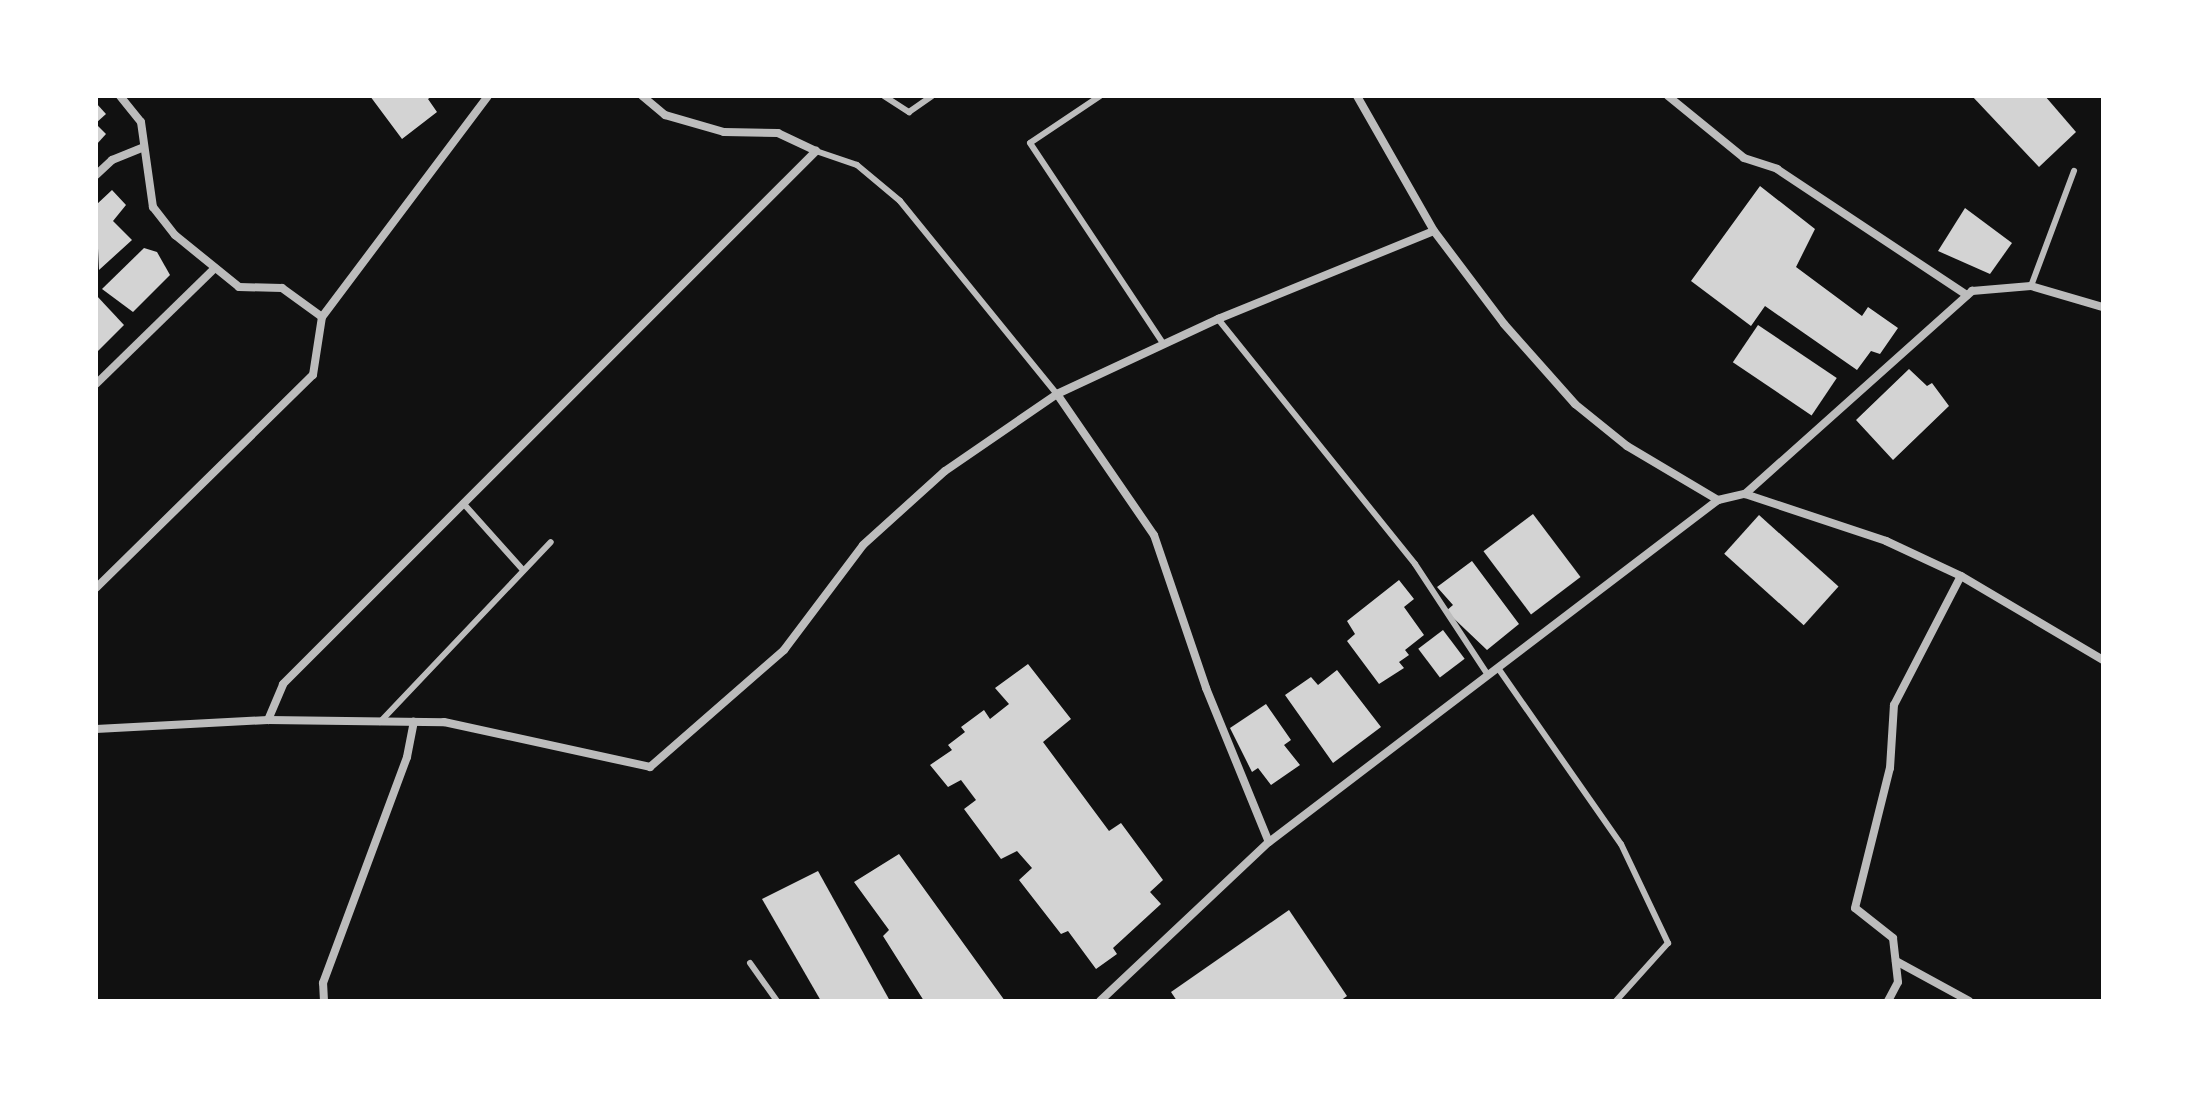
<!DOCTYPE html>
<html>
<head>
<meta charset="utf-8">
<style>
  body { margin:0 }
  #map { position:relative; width:2199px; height:1097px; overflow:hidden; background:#111; font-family:Roboto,sans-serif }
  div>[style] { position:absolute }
  .building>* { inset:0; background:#d3d3d3; transform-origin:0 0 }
  .service>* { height:6px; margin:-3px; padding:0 3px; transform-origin:3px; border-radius:3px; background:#bcbcbc }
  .minor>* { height:8px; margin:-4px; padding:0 4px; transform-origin:4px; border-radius:4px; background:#bcbcbc }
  span { translate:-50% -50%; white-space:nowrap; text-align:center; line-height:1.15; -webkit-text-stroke:6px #fff; paint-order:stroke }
  .frame { position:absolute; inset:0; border:98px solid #fff; pointer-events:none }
</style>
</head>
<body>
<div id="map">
  <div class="building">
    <div style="clip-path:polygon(370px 96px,432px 96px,428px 99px,437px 112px,402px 139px)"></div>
    <div style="clip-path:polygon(1972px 96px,2045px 96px,2076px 132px,2039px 167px)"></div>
    <div style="clip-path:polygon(96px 103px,106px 114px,96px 123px)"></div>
    <div style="clip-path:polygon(96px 124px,106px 134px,96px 145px)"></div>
    <div style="clip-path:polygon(1760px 186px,1815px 229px,1796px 267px,1862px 316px,1868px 307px,1898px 328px,1880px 354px,1871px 351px,1857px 370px,1765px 306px,1751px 326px,1691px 281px)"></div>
    <div style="clip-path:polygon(112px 190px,126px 205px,113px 221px,132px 240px,99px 270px,96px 205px)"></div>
    <div style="clip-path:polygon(1965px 208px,2012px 243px,1990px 274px,1938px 251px)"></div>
    <div style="clip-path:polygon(144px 248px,157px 252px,170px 275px,133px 312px,102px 289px)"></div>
    <div style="clip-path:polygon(96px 295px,124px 325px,96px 353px)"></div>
    <div style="left:1758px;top:325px;width:95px;height:45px;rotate:34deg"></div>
    <div style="clip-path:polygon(1909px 369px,1927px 386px,1932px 383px,1949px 406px,1893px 460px,1856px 420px)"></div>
    <div style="left:1533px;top:514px;width:79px;height:62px;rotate:53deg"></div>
    <div style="left:1759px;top:515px;width:107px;height:52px;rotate:42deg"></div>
    <div style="clip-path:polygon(1472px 561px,1519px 624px,1487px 650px,1446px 611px,1453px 605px,1437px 587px)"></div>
    <div style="clip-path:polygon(1399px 580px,1414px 599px,1404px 607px,1424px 635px,1405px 650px,1409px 655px,1399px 662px,1404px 668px,1379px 684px,1347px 641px,1355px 634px,1347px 621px)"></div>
    <div style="left:1443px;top:630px;width:36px;height:31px;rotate:53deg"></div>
    <div style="clip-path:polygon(1028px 664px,1071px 719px,1043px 742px,1109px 831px,1121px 823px,1163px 880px,1150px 892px,1161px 904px,1113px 948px,1117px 954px,1096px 969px,1068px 931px,1061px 934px,1019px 880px,1032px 868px,1017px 851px,1001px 859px,964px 809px,976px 800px,961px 780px,948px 787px,930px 765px,952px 750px,948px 745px,965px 732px,961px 727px,984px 710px,990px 719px,1009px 704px,995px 688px)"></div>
    <div style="clip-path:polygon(1337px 670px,1381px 727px,1333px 763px,1285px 695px,1311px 677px,1318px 685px)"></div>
    <div style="clip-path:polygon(1266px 704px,1291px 740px,1284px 745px,1300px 765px,1271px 785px,1258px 768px,1252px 772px,1230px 728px)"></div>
    <div style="clip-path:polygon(899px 854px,1005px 1001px,924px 1001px,883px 936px,889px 930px,854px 882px)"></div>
    <div style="clip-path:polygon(818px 871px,890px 1001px,821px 1001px,762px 899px)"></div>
    <div style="clip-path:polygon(1289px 910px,1347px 996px,1340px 1001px,1177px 1001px,1171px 992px)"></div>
  </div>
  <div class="service">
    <div style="left:884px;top:96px;width:30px;rotate:33deg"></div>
    <div style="left:909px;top:112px;width:28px;rotate:-35deg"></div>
    <div style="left:1100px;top:96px;width:84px;rotate:146.1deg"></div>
    <div style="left:1030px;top:143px;width:242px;rotate:56.4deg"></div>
    <div style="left:816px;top:151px;width:43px;rotate:18.9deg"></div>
    <div style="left:857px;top:165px;width:56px;rotate:39.9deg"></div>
    <div style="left:900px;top:201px;width:249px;rotate:50.9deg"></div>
    <div style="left:2031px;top:286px;width:123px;rotate:-69.5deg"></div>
    <div style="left:1218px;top:319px;width:314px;rotate:51.2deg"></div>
    <div style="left:1415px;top:564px;width:133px;rotate:56.7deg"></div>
    <div style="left:463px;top:503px;width:89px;rotate:48.2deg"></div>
    <div style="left:1498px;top:668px;width:215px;rotate:55.1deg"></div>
    <div style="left:1621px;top:844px;width:110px;rotate:64.6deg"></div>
    <div style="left:1668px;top:943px;width:78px;rotate:131.9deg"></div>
    <div style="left:380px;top:722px;width:248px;rotate:-46.5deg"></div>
    <div style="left:750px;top:963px;width:47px;rotate:54.6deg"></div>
  </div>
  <div class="minor">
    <div style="left:120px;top:96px;width:33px;rotate:51deg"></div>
    <div style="left:141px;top:122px;width:86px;rotate:82deg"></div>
    <div style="left:153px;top:207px;width:36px;rotate:52deg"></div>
    <div style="left:175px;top:235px;width:82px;rotate:39.1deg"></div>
    <div style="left:239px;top:287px;width:43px;rotate:1.3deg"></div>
    <div style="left:282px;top:288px;width:49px;rotate:35.9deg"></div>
    <div style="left:1357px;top:96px;width:155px;rotate:60.3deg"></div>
    <div style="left:1434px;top:231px;width:116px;rotate:53deg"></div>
    <div style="left:1504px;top:324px;width:107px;rotate:48.4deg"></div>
    <div style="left:1575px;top:404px;width:67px;rotate:38.9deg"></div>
    <div style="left:1627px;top:446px;width:106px;rotate:30.7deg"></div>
    <div style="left:1668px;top:96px;width:98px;rotate:39.2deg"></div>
    <div style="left:1744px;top:158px;width:35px;rotate:18deg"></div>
    <div style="left:1777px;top:169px;width:228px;rotate:33.6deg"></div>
    <div style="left:96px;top:175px;width:22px;rotate:-43deg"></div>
    <div style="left:112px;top:160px;width:32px;rotate:-22deg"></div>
    <div style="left:96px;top:384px;width:166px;rotate:-44.3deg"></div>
    <div style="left:1057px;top:394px;width:171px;rotate:55.5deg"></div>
    <div style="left:1154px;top:535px;width:162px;rotate:71.2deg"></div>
    <div style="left:1206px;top:688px;width:166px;rotate:67.8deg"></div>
    <div style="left:1745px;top:494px;width:149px;rotate:18.4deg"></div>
    <div style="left:1886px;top:541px;width:83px;rotate:25deg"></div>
    <div style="left:1961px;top:576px;width:165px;rotate:30.6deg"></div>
    <div style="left:96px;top:588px;width:304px;rotate:-44.5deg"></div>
    <div style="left:313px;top:375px;width:59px;rotate:-81.2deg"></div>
    <div style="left:322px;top:317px;width:276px;rotate:-53.1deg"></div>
    <div style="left:268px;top:720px;width:39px;rotate:-67deg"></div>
    <div style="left:283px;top:684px;width:754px;rotate:-45deg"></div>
    <div style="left:816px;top:151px;width:42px;rotate:-154.7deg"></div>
    <div style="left:778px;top:133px;width:54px;rotate:-178.9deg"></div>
    <div style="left:724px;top:132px;width:61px;rotate:-163.9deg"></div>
    <div style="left:665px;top:115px;width:30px;rotate:-140deg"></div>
    <div style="left:96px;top:729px;width:172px;rotate:-3deg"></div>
    <div style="left:268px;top:720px;width:176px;rotate:0.7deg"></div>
    <div style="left:444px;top:722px;width:211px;rotate:12.3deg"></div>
    <div style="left:650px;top:767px;width:178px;rotate:-41.1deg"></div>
    <div style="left:784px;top:650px;width:131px;rotate:-53deg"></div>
    <div style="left:863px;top:545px;width:110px;rotate:-42.1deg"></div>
    <div style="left:945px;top:471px;width:136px;rotate:-34.5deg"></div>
    <div style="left:1057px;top:394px;width:178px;rotate:-25deg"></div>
    <div style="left:1218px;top:319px;width:233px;rotate:-22.2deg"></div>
    <div style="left:1896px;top:961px;width:83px;rotate:28.7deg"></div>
    <div style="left:324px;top:1001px;width:18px;rotate:-93deg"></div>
    <div style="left:323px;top:983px;width:241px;rotate:-69.6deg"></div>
    <div style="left:407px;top:757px;width:36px;rotate:-79deg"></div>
    <div style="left:1100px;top:1001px;width:232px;rotate:-43.3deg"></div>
    <div style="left:1269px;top:842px;width:564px;rotate:-37.3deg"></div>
    <div style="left:1718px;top:500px;width:28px;rotate:-13deg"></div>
    <div style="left:1745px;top:494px;width:305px;rotate:-41.8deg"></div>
    <div style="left:1972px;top:291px;width:59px;rotate:-4.8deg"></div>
    <div style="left:2031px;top:286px;width:75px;rotate:16.3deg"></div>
    <div style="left:1888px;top:1001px;width:21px;rotate:-62deg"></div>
    <div style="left:1898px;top:982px;width:44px;rotate:-96.5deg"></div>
    <div style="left:1893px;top:938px;width:48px;rotate:-141.7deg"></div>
    <div style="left:1855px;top:908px;width:144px;rotate:-76deg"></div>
    <div style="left:1890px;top:768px;width:63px;rotate:-86.4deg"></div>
    <div style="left:1894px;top:705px;width:145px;rotate:-62.6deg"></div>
  </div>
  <div class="frame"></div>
</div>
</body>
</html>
